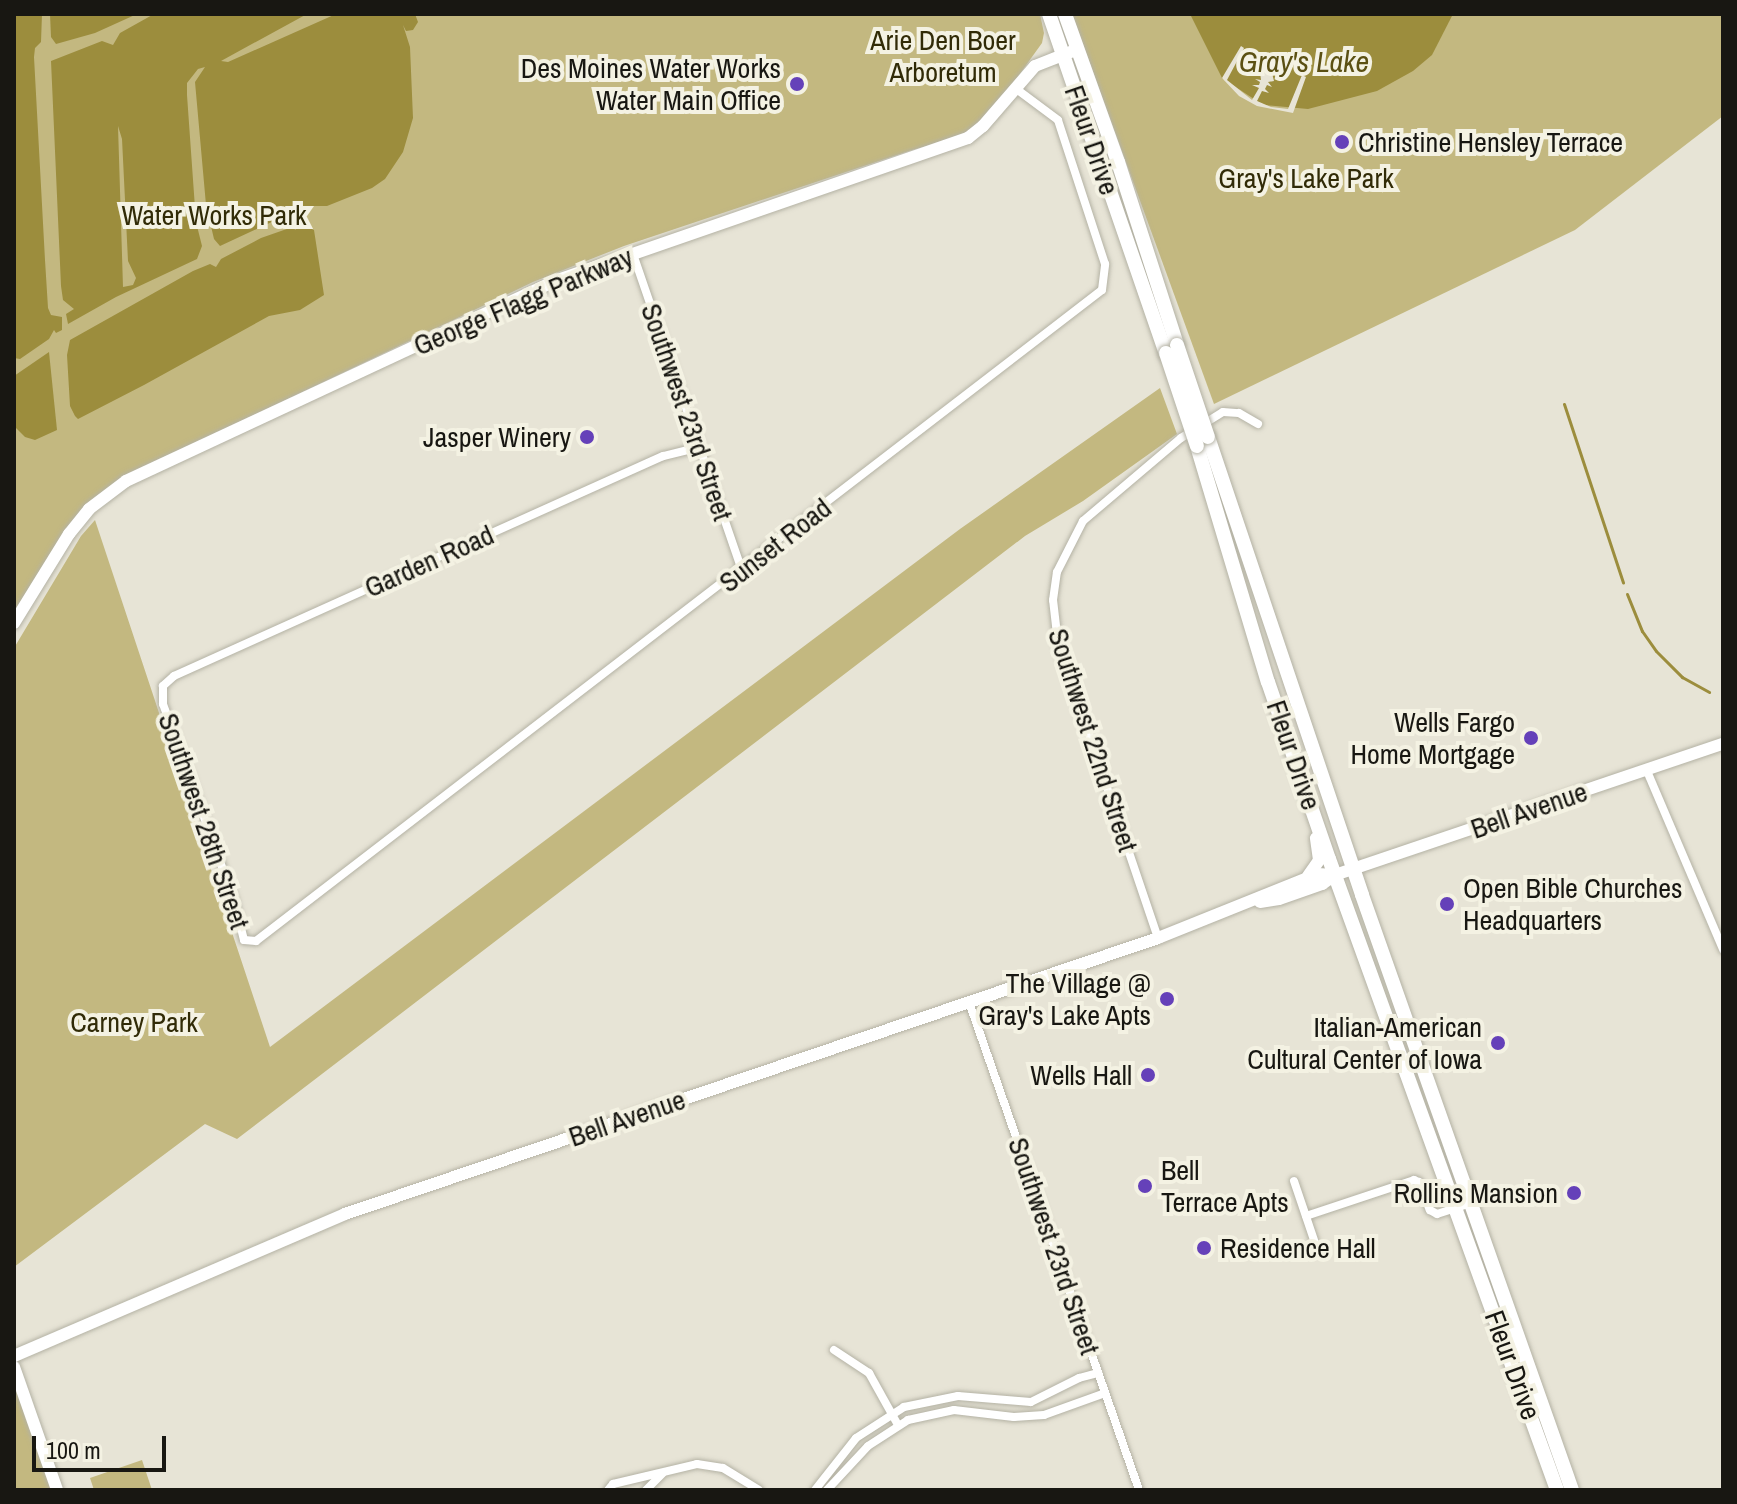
<!DOCTYPE html>
<html>
<head>
<meta charset="utf-8">
<style>
  body { margin:0 }
  #map { position:relative; width:1737px; height:1504px; overflow:hidden; background:#e7e4d6; font-family:"Archivo Narrow",sans-serif }
  div>[style] { position:absolute }
  .green>* { inset:0; background:#c3b880 }
  .water>* { inset:0; background:#9c8d3d }
  .pier>* { inset:0; background:#e7e4d6 }
  .stream>* { height:3px; margin:-1.5px; padding:0 1.5px; transform-origin:1.5px; border-radius:1.5px; background:#9c8d3d }
  .roads { filter:drop-shadow(0 0 2px #b4b2a4) drop-shadow(0 0 2px #b4b2a4) }
  .street>* { height:8px; margin:-4px; padding:0 4px; transform-origin:4px; border-radius:4px; background:#fff }
  .secondary>* { height:12px; margin:-6px; padding:0 6px; transform-origin:6px; border-radius:6px; background:#fff }
  .primary>* { height:14px; margin:-7px; padding:0 7px; transform-origin:7px; border-radius:7px; background:#fff }
  .bridges { filter:drop-shadow(0 0 2px #b4b2a4) drop-shadow(0 0 2px #b4b2a4) }
  .primary-bridge>* { height:14px; margin:-7px; padding:0 7px; transform-origin:7px; border-radius:7px; background:#fff }
  .dots>* { width:22px; height:22px; translate:-50% -50%; box-sizing:border-box; border:4px solid #f4f2e3; border-radius:50% }
  span { translate:-50% -50%; white-space:nowrap; text-align:center; line-height:1.15; -webkit-text-stroke:8px #f4f2e3; paint-order:stroke }
  .park-label { font-size:28px; color:#312b07 }
  .poi-label { font-size:28px; color:#181712 }
  .right { translate:-100% -50%; text-align:right }
  .left { translate:0 -50%; text-align:left }
  .street-label { font-size:28px; color:#181712 }
  .water-label { font-size:30px; color:#5b5013; font-style:italic }
  .frame { position:absolute; inset:0; border:16px solid #181712; pointer-events:none }
  .scale { position:absolute; left:32px; top:1436px; width:134px; height:36px; box-sizing:border-box; border:4px solid #181712; border-top:0; padding-left:10px; font-size:24px; line-height:28px; white-space:nowrap; color:#181712; -webkit-text-stroke:6px #f4f2e3; paint-order:stroke }
</style>
</head>
<body>
<div id="map">
  <div class="green">
    <div style="clip-path:polygon(14px 14px,1040px 14px,1044px 33px,1042px 43px,996px 107px,961px 137px,912px 150px,624px 246px,533px 282px,124px 477px,84px 508px,14px 614px)"></div>
    <div style="clip-path:polygon(1072px 14px,1723px 14px,1723px 116px,1575px 230px,1214px 404px)"></div>
    <div style="clip-path:polygon(1160px 388px,1177px 434px,1083px 501px,1025px 536px,237px 1139px,205px 1124px,14px 1267px,14px 648px,81px 536px,95px 520px,270px 1047px,960px 529px)"></div>
    <div style="clip-path:polygon(14px 1377px,55px 1490px,14px 1490px)"></div>
    <div style="clip-path:polygon(142px 1460px,152px 1490px,94px 1490px,90px 1478px)"></div>
  </div>
  <div class="water">
    <div style="clip-path:polygon(14px 14px,42px 14px,41px 42px,35px 48px,34px 57px,45px 260px,48px 308px,51px 315px,62px 317px,62px 330px,56px 333px,54px 330px,49px 339px,20px 359px,14px 358px)"></div>
    <div style="clip-path:polygon(50px 14px,137px 14px,95px 33px,56px 44px,51px 37px)"></div>
    <div style="clip-path:polygon(evenodd,154px 14px,307px 14px,221px 61px,228px 62px,336px 14px,415px 14px,418px 22px,413px 30px,406px 31px,403px 25px,410px 47px,413px 118px,403px 152px,385px 179px,372px 188px,327px 206px,306px 206px,220px 246px,214px 239px,206px 205px,195px 82px,205px 67px,198px 69px,187px 83px,187px 95px,196px 222px,202px 246px,197px 259px,116px 297px,68px 324px,66px 314px,74px 309px,63px 300px,61px 286px,51px 61px,102px 41px,113px 45px,120px 33px,154px 14px,118px 126px,122px 139px,128px 261px,136px 278px,133px 285px,123px 287px,118px 126px)"></div>
    <div style="clip-path:polygon(1190px 14px,1453px 14px,1432px 55px,1413px 71px,1377px 91px,1308px 109px,1263px 105px,1222px 78px)"></div>
    <div style="clip-path:polygon(301px 224px,314px 230px,324px 295px,300px 310px,269px 316px,144px 385px,78px 419px,75px 416px,70px 406px,67px 355px,70px 340px,193px 271px,210px 264px,216px 267px,221px 259px,261px 238px)"></div>
    <div style="clip-path:polygon(49px 352px,57px 430px,35px 440px,25px 437px,16px 428px,14px 376px)"></div>
  </div>
  <div class="pier">
    <div style="clip-path:polygon(1241px 46px,1244px 48px,1227px 80px,1252px 100px,1259px 88px,1252px 85px,1259px 85px,1260px 82px,1255px 79px,1261px 80px,1260px 72px,1264px 74px,1266px 70px,1263px 66px,1277px 74px,1272px 73px,1274px 81px,1268px 82px,1272px 87px,1267px 85px,1265px 89px,1269px 93px,1262px 91px,1257px 101px,1271px 107px,1288px 109px,1302px 75px,1306px 77px,1293px 113px,1257px 106px,1239px 96px,1222px 78px)"></div>
  </div>
  <div class="stream">
    <div style="left:1564px;top:404px;width:188px;rotate:71.7deg"></div>
    <div style="left:1627px;top:594px;width:40px;rotate:68deg"></div>
    <div style="left:1642px;top:631px;width:24px;rotate:55deg"></div>
    <div style="left:1656px;top:651px;width:37px;rotate:45deg"></div>
    <div style="left:1682px;top:677px;width:31px;rotate:29deg"></div>
  </div>
  <div class="roads">
    <div class="street">
      <div style="left:633px;top:254px;width:334px;rotate:71deg"></div>
      <div style="left:700px;top:447px;width:38px;rotate:166deg"></div>
      <div style="left:663px;top:456px;width:536px;rotate:155.78deg"></div>
      <div style="left:174px;top:676px;width:15px;rotate:138deg"></div>
      <div style="left:163px;top:686px;width:18px;rotate:90deg"></div>
      <div style="left:163px;top:704px;width:208px;rotate:70.1deg"></div>
      <div style="left:234px;top:900px;width:41px;rotate:76deg"></div>
      <div style="left:244px;top:940px;width:12px;rotate:5deg"></div>
      <div style="left:256px;top:941px;width:1067px;rotate:-37.58deg"></div>
      <div style="left:1102px;top:290px;width:26px;rotate:-83deg"></div>
      <div style="left:1105px;top:264px;width:151px;rotate:-108.1deg"></div>
      <div style="left:1058px;top:120px;width:54px;rotate:-143.3deg"></div>
      <div style="left:1647px;top:771px;width:194px;rotate:66.9deg"></div>
      <div style="left:1158px;top:938px;width:311px;rotate:-108.7deg"></div>
      <div style="left:1058px;top:643px;width:43px;rotate:-96.6deg"></div>
      <div style="left:1053px;top:600px;width:28px;rotate:-82deg"></div>
      <div style="left:1057px;top:572px;width:57px;rotate:-63deg"></div>
      <div style="left:1083px;top:521px;width:128px;rotate:-40.3deg"></div>
      <div style="left:1181px;top:438px;width:49px;rotate:-31.8deg"></div>
      <div style="left:1223px;top:412px;width:16px;rotate:4deg"></div>
      <div style="left:1239px;top:413px;width:22px;rotate:30deg"></div>
      <div style="left:969px;top:1002px;width:517px;rotate:70.79deg"></div>
      <div style="left:1294px;top:1181px;width:65px;rotate:71.3deg"></div>
      <div style="left:1306px;top:1216px;width:114px;rotate:-18.4deg"></div>
      <div style="left:1414px;top:1180px;width:5px;rotate:22deg"></div>
      <div style="left:1419px;top:1182px;width:30px;rotate:69deg"></div>
      <div style="left:1430px;top:1210px;width:8px;rotate:30deg"></div>
      <div style="left:1437px;top:1214px;width:36px;rotate:-18deg"></div>
      <div style="left:834px;top:1350px;width:42px;rotate:33.3deg"></div>
      <div style="left:869px;top:1373px;width:60px;rotate:60.9deg"></div>
      <div style="left:608px;top:1490px;width:8px;rotate:-50deg"></div>
      <div style="left:613px;top:1484px;width:86px;rotate:-13.4deg"></div>
      <div style="left:697px;top:1464px;width:26px;rotate:9deg"></div>
      <div style="left:723px;top:1468px;width:42px;rotate:31.4deg"></div>
      <div style="left:646px;top:1490px;width:23px;rotate:-45deg"></div>
      <div style="left:815px;top:1490px;width:66px;rotate:-51.7deg"></div>
      <div style="left:856px;top:1438px;width:57px;rotate:-32.9deg"></div>
      <div style="left:904px;top:1407px;width:55px;rotate:-11.5deg"></div>
      <div style="left:958px;top:1396px;width:73px;rotate:4.7deg"></div>
      <div style="left:1031px;top:1402px;width:54px;rotate:-26.6deg"></div>
      <div style="left:1079px;top:1378px;width:20px;rotate:-15deg"></div>
      <div style="left:827px;top:1490px;width:60px;rotate:-47deg"></div>
      <div style="left:868px;top:1446px;width:48px;rotate:-33deg"></div>
      <div style="left:908px;top:1420px;width:47px;rotate:-12.3deg"></div>
      <div style="left:954px;top:1410px;width:60px;rotate:6.7deg"></div>
      <div style="left:1014px;top:1417px;width:30px;rotate:-4deg"></div>
      <div style="left:1044px;top:1415px;width:65px;rotate:-19.8deg"></div>
    </div>
    <div class="secondary">
      <div style="left:14px;top:623px;width:105px;rotate:-58.3deg"></div>
      <div style="left:69px;top:534px;width:32px;rotate:-51deg"></div>
      <div style="left:89px;top:509px;width:46px;rotate:-37.1deg"></div>
      <div style="left:126px;top:481px;width:470px;rotate:-25deg"></div>
      <div style="left:552px;top:282px;width:440px;rotate:-19.1deg"></div>
      <div style="left:968px;top:138px;width:19px;rotate:-39deg"></div>
      <div style="left:983px;top:126px;width:79px;rotate:-49.1deg"></div>
      <div style="left:1035px;top:66px;width:46px;rotate:-21.6deg"></div>
      <div style="left:1308px;top:876px;width:19px;rotate:-55deg"></div>
      <div style="left:1319px;top:860px;width:22px;rotate:-98deg"></div>
      <div style="left:1260px;top:902px;width:19px;rotate:-9deg"></div>
      <div style="left:1279px;top:899px;width:46px;rotate:-19.2deg"></div>
      <div style="left:1322px;top:884px;width:16px;rotate:-35deg"></div>
      <div style="left:1335px;top:875px;width:410px;rotate:-18.7deg"></div>
      <div style="left:14px;top:1356px;width:360px;rotate:-23.2deg"></div>
      <div style="left:345px;top:1214px;width:859px;rotate:-18.75deg"></div>
      <div style="left:1158px;top:938px;width:171px;rotate:-21.9deg"></div>
      <div style="left:1317px;top:874px;width:18px;rotate:3deg"></div>
      <div style="left:14px;top:1367px;width:130px;rotate:70.7deg"></div>
    </div>
    <div class="primary">
      <div style="left:1049px;top:14px;width:359px;rotate:71deg"></div>
      <div style="left:1065px;top:14px;width:157px;rotate:70.3deg"></div>
      <div style="left:1118px;top:162px;width:192px;rotate:72.1deg"></div>
      <div style="left:1208px;top:437px;width:483px;rotate:71.4deg"></div>
      <div style="left:1362px;top:895px;width:631px;rotate:70.56deg"></div>
      <div style="left:1197px;top:446px;width:246px;rotate:73.3deg"></div>
      <div style="left:1268px;top:682px;width:187px;rotate:71deg"></div>
      <div style="left:1329px;top:859px;width:671px;rotate:70.13deg"></div>
    </div>
  </div>
  <div class="bridges">
    <div class="primary-bridge">
      <div style="left:1177px;top:345px;width:97px;rotate:71.4deg"></div>
      <div style="left:1166px;top:353px;width:98px;rotate:71.6deg"></div>
    </div>
  </div>
  <div class="dots">
    <div style="left:797px;top:84px;background:#6541b9"></div>
    <div style="left:1342px;top:142px;background:#6541b9"></div>
    <div style="left:587px;top:437px;background:#6541b9"></div>
    <div style="left:1531px;top:738px;background:#6541b9"></div>
    <div style="left:1447px;top:904px;background:#6541b9"></div>
    <div style="left:1167px;top:999px;background:#6541b9"></div>
    <div style="left:1498px;top:1043px;background:#6541b9"></div>
    <div style="left:1148px;top:1075px;background:#6541b9"></div>
    <div style="left:1145px;top:1186px;background:#6541b9"></div>
    <div style="left:1574px;top:1193px;background:#6541b9"></div>
    <div style="left:1204px;top:1248px;background:#6541b9"></div>
  </div>
  <div class="park-label">
    <span style="left:943px;top:56px">Arie Den Boer<br>Arboretum</span>
    <span style="left:1306px;top:178px">Gray's Lake Park</span>
    <span style="left:214px;top:215px">Water Works Park</span>
    <span style="left:134px;top:1022px">Carney Park</span>
  </div>
  <div class="poi-label">
    <span class="right" style="left:781px;top:84px">Des Moines Water Works<br>Water Main Office</span>
    <span class="left" style="left:1358px;top:142px">Christine Hensley Terrace</span>
    <span class="right" style="left:571px;top:437px">Jasper Winery</span>
    <span class="right" style="left:1515px;top:738px">Wells Fargo<br>Home Mortgage</span>
    <span class="left" style="left:1463px;top:904px">Open Bible Churches<br>Headquarters</span>
    <span class="right" style="left:1151px;top:999px">The Village @<br>Gray's Lake Apts</span>
    <span class="right" style="left:1482px;top:1043px">Italian-American<br>Cultural Center of Iowa</span>
    <span class="right" style="left:1132px;top:1075px">Wells Hall</span>
    <span class="left" style="left:1161px;top:1186px">Bell<br>Terrace Apts</span>
    <span class="right" style="left:1558px;top:1193px">Rollins Mansion</span>
    <span class="left" style="left:1220px;top:1248px">Residence Hall</span>
  </div>
  <div class="street-label">
    <span style="left:1092px;top:140px;rotate:71deg">Fleur Drive</span>
    <span style="left:523px;top:301px;rotate:-23deg">George Flagg Parkway</span>
    <span style="left:687px;top:412px;rotate:71deg">Southwest 23rd Street</span>
    <span style="left:775px;top:545px;rotate:-38deg">Sunset Road</span>
    <span style="left:429px;top:561px;rotate:-24deg">Garden Road</span>
    <span style="left:1093px;top:740px;rotate:72deg">Southwest 22nd Street</span>
    <span style="left:1294px;top:755px;rotate:71deg">Fleur Drive</span>
    <span style="left:1529px;top:810px;rotate:-19deg">Bell Avenue</span>
    <span style="left:204px;top:821px;rotate:71deg">Southwest 28th Street</span>
    <span style="left:627px;top:1118px;rotate:-19deg">Bell Avenue</span>
    <span style="left:1054px;top:1246px;rotate:71deg">Southwest 23rd Street</span>
    <span style="left:1513px;top:1365px;rotate:70deg">Fleur Drive</span>
  </div>
  <div class="water-label">
    <span style="left:1304px;top:61px">Gray's Lake</span>
  </div>
  <div class="frame"></div>
  <div class="scale">100 m</div>
</div>
</body>
</html>
